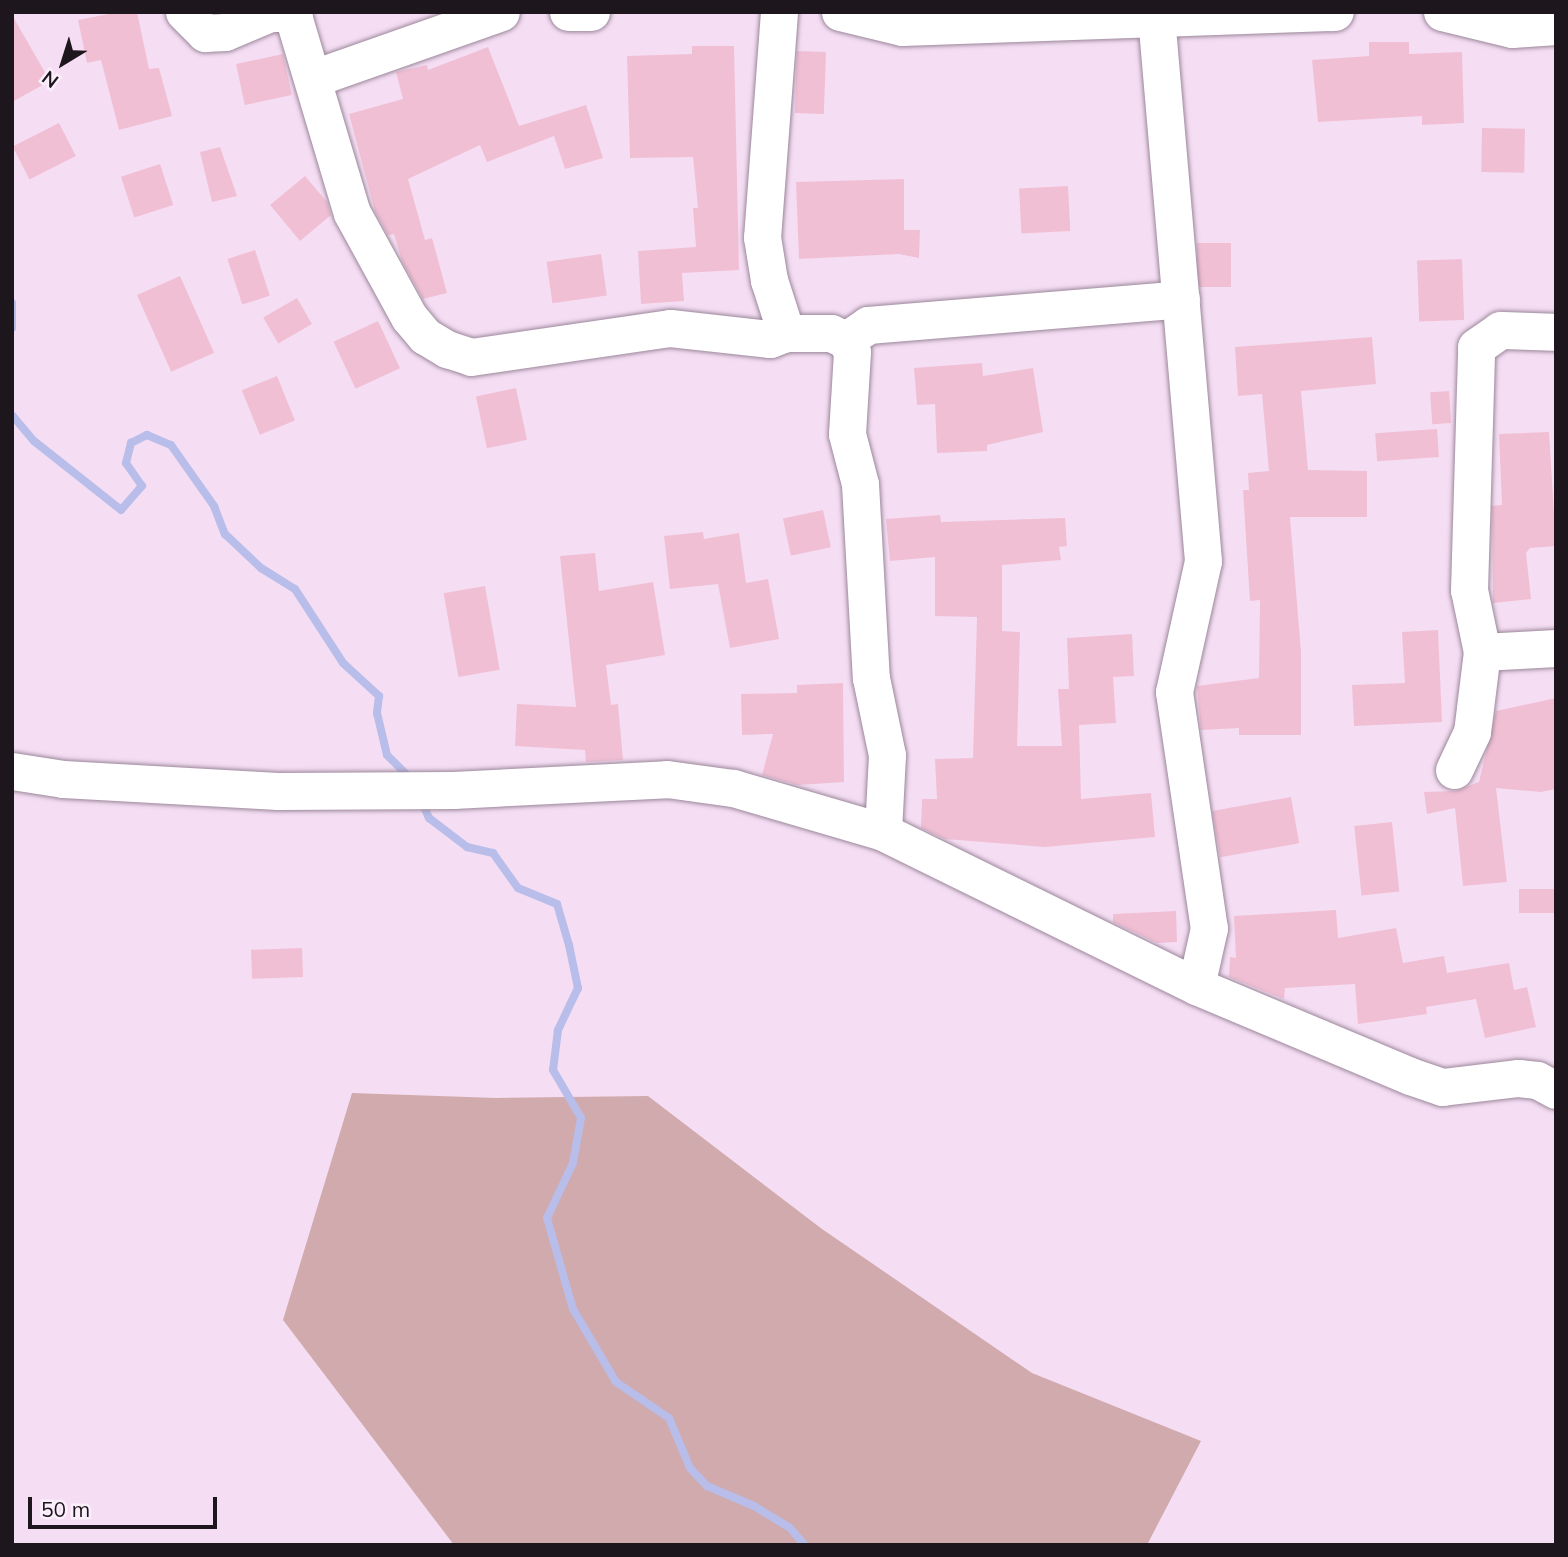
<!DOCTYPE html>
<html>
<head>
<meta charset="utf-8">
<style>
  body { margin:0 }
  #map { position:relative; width:1568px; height:1557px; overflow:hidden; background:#f5def4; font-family:Mulish,sans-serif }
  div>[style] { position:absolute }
  .green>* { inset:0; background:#d0aaac }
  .stream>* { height:8px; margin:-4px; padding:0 4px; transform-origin:4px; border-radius:4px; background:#b8bde9 }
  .building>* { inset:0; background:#f1bfd4; transform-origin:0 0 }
  .roads { filter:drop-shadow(0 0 2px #9b879a) drop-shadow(0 0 2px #9b879a) }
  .minor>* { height:37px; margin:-18.5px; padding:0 18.5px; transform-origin:18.5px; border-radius:18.5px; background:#fff }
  span { translate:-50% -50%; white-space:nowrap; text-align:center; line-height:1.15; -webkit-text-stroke:6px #fceffc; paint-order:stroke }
  .frame { position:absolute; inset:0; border:14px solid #1d161d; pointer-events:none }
  .north { position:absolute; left:28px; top:28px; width:70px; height:70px; -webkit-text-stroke:5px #fceffc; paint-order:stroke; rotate:218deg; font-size:19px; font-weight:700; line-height:28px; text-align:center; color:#1d161d }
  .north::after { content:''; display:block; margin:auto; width:24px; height:32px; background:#1d161d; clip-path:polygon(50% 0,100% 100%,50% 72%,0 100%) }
  .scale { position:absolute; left:28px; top:1497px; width:189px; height:32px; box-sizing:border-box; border:4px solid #1d161d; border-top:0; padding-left:9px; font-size:21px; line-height:24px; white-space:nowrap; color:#1d161d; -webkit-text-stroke:5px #fceffc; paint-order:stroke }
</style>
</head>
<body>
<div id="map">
  <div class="green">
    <div style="clip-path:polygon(352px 1093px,496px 1098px,648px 1096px,822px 1229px,1032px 1373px,1201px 1441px,1147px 1545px,454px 1545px,283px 1320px)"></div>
  </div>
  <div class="stream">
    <div style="left:12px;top:303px;width:25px;rotate:90deg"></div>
    <div style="left:12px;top:415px;width:34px;rotate:50deg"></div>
    <div style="left:34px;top:441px;width:111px;rotate:38.4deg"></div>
    <div style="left:121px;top:510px;width:32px;rotate:-49deg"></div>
    <div style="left:142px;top:486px;width:28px;rotate:-125deg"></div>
    <div style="left:126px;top:463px;width:21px;rotate:-76deg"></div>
    <div style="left:131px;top:443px;width:18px;rotate:-27deg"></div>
    <div style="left:147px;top:435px;width:26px;rotate:23deg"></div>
    <div style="left:171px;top:445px;width:75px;rotate:54.8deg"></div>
    <div style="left:214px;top:506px;width:30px;rotate:69deg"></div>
    <div style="left:225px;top:534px;width:50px;rotate:43.4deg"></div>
    <div style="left:261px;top:568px;width:40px;rotate:32deg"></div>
    <div style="left:295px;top:589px;width:88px;rotate:57deg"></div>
    <div style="left:343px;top:663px;width:49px;rotate:42.5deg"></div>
    <div style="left:379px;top:696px;width:17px;rotate:97deg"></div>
    <div style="left:377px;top:713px;width:43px;rotate:76.6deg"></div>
    <div style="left:387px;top:755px;width:34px;rotate:45deg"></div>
    <div style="left:421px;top:800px;width:20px;rotate:66deg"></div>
    <div style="left:429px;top:818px;width:48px;rotate:37.3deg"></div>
    <div style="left:467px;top:847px;width:27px;rotate:13deg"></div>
    <div style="left:493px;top:853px;width:43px;rotate:54.5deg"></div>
    <div style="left:518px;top:888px;width:42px;rotate:22.3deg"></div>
    <div style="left:557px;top:904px;width:43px;rotate:73.7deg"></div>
    <div style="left:569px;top:945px;width:44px;rotate:78.2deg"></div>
    <div style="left:578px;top:988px;width:47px;rotate:115.5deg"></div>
    <div style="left:558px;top:1030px;width:40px;rotate:97.1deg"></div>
    <div style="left:553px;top:1070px;width:56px;rotate:59.7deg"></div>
    <div style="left:581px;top:1118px;width:46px;rotate:100.1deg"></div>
    <div style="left:573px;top:1163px;width:61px;rotate:115.3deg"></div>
    <div style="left:547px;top:1218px;width:95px;rotate:74.1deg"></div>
    <div style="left:573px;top:1309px;width:85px;rotate:59.5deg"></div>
    <div style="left:616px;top:1382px;width:64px;rotate:34.2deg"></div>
    <div style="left:669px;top:1418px;width:54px;rotate:67.2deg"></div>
    <div style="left:690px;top:1468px;width:25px;rotate:47deg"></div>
    <div style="left:707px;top:1486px;width:51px;rotate:23.1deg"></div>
    <div style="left:754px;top:1506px;width:42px;rotate:31.4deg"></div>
    <div style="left:790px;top:1528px;width:23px;rotate:49deg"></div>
  </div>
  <div class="building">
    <div style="clip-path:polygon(119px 12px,137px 12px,149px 69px,159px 68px,172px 116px,119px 130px,101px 60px,87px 63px,78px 20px)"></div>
    <div style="clip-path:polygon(12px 15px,50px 81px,12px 102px)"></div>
    <div style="clip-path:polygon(1369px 42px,1409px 42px,1409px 54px,1462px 52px,1464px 123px,1422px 125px,1422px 116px,1318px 122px,1312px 60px,1369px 56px)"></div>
    <div style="clip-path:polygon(692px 46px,734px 46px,739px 270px,682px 273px,684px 301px,641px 304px,638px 251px,696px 247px,693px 208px,698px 208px,693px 157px,630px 158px,627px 56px,692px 54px)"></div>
    <div style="clip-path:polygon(488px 47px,519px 126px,586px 105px,603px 158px,565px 169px,554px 136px,487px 162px,480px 145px,408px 179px,425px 240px,432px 238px,447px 293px,423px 299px,402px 261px,394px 234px,388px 235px,375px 211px,349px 114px,403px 99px,396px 72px,427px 65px,428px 70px)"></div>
    <div style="left:797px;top:51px;width:29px;height:62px;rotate:2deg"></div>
    <div style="left:283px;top:54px;width:42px;height:48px;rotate:78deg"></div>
    <div style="left:59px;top:123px;width:37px;height:52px;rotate:63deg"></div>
    <div style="left:1482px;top:128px;width:43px;height:44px;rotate:1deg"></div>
    <div style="clip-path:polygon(220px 147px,237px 196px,212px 202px,200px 152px)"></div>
    <div style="left:160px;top:164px;width:43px;height:41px;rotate:72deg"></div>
    <div style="clip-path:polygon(305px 176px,327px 202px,331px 215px,300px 241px,270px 205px)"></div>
    <div style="clip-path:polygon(904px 179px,904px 230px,920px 230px,919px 258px,899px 254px,799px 259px,796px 182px)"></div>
    <div style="left:1068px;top:186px;width:45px;height:49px;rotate:87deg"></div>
    <div style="left:1197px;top:243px;width:34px;height:44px"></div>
    <div style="left:255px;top:250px;width:48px;height:29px;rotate:72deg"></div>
    <div style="left:601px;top:254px;width:42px;height:55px;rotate:82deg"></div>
    <div style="left:1462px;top:259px;width:61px;height:45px;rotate:88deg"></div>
    <div style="left:180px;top:276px;width:84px;height:47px;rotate:66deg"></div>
    <div style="left:297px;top:298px;width:30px;height:39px;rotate:60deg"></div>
    <div style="left:378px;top:321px;width:52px;height:49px;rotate:65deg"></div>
    <div style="clip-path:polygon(1372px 337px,1376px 384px,1301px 391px,1308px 470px,1367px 471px,1367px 517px,1290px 517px,1301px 652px,1301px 735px,1239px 735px,1239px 728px,1201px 730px,1197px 686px,1259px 678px,1260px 600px,1250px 601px,1243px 490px,1249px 490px,1248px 473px,1269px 471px,1262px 394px,1238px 396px,1235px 347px)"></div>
    <div style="clip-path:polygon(982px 363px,983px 376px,1033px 368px,1043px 432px,987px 445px,987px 451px,937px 453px,935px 404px,917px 405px,914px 368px)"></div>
    <div style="left:277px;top:376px;width:48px;height:38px;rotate:68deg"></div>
    <div style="left:516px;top:388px;width:53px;height:41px;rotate:78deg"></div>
    <div style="left:1449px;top:391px;width:32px;height:19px;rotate:86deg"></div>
    <div style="left:1437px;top:429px;width:28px;height:62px;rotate:86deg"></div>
    <div style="clip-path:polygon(1549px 432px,1556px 546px,1530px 548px,1526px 553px,1531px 599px,1493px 603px,1492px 506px,1502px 505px,1499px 434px)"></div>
    <div style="left:823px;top:510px;width:38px;height:41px;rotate:78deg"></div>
    <div style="clip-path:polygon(940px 515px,941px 522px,1065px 518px,1067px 546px,1059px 547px,1061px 560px,1002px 565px,1002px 631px,1020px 632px,1017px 746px,1062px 746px,1058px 689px,1069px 689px,1067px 638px,1132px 634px,1134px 676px,1113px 677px,1116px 723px,1079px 725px,1081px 799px,1151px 793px,1155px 837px,1045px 847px,945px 839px,921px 828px,922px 799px,937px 799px,935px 759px,973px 758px,977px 617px,935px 616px,935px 557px,890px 561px,886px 519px)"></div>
    <div style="clip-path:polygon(703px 532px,704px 539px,739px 533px,746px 583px,768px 579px,779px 639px,730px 648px,718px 584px,670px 589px,664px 536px)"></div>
    <div style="clip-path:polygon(595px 553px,599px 591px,653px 582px,665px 655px,606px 665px,611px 705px,618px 704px,623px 760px,586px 762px,585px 750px,515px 746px,517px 704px,576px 707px,560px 556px)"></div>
    <div style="left:485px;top:586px;width:85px;height:42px;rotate:80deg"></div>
    <div style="clip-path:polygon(1438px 630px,1442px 722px,1354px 726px,1352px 685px,1405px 683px,1402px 632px)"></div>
    <div style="clip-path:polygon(843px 683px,844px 782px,798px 785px,762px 775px,773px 734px,742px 735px,741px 694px,797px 693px,797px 685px)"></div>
    <div style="clip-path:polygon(1556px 698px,1556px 789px,1541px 792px,1496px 788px,1507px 882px,1463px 886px,1455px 808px,1427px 814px,1424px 792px,1456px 791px,1479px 782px,1496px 711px)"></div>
    <div style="left:1291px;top:797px;width:47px;height:80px;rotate:80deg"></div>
    <div style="left:1392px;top:822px;width:70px;height:38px;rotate:84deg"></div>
    <div style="left:1556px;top:889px;width:24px;height:37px;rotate:90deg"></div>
    <div style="clip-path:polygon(1336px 910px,1338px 938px,1396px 928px,1403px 963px,1444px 956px,1447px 973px,1509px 963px,1514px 990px,1527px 987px,1536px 1027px,1485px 1038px,1476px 999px,1426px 1007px,1427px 1014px,1358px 1024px,1355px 984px,1285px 988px,1284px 999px,1229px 977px,1230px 957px,1236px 958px,1234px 916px)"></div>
    <div style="clip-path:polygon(1176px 911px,1177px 942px,1157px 943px,1113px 922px,1113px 914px)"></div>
    <div style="left:302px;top:948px;width:29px;height:51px;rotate:88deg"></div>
  </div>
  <div class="roads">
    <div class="minor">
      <div style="left:184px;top:12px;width:30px;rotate:45deg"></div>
      <div style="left:205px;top:33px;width:20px;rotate:-3deg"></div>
      <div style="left:225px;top:32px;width:49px;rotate:-22.9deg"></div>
      <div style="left:270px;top:13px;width:14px"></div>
      <div style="left:284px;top:13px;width:12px;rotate:31deg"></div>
      <div style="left:294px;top:19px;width:202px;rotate:73.4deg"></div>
      <div style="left:352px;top:213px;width:119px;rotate:61.3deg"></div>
      <div style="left:409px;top:317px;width:25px;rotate:50deg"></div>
      <div style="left:425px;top:336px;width:26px;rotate:31deg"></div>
      <div style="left:447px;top:349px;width:25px;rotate:18deg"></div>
      <div style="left:471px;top:357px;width:201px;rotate:-8.3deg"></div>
      <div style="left:670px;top:328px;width:101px;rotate:6.3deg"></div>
      <div style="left:770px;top:339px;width:17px;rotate:-21deg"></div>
      <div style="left:786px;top:333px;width:45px"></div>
      <div style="left:831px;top:333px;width:17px;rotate:25deg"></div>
      <div style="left:846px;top:340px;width:13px;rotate:63deg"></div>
      <div style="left:852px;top:352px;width:82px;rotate:93.5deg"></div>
      <div style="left:847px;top:434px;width:52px;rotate:75.4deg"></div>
      <div style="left:860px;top:484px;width:194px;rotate:86.8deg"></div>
      <div style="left:871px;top:678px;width:79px;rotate:78.3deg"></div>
      <div style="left:887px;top:755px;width:77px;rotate:93deg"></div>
      <div style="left:568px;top:12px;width:23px"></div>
      <div style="left:779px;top:12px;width:226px;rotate:94.3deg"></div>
      <div style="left:762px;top:237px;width:44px;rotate:80.8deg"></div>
      <div style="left:769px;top:280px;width:56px;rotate:72.2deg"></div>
      <div style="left:840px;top:12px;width:64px;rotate:13.6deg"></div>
      <div style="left:902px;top:27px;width:433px;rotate:-2deg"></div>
      <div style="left:1442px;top:12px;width:72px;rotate:13.7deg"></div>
      <div style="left:1512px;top:29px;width:44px;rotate:-3.9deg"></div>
      <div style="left:1156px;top:16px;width:547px;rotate:85.07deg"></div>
      <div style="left:1203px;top:561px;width:134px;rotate:102.5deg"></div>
      <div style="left:1174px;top:692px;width:239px;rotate:81.6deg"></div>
      <div style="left:1209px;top:928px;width:59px;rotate:102.6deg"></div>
      <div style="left:314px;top:78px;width:198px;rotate:-19.4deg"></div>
      <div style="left:846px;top:340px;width:27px;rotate:-34deg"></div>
      <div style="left:868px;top:325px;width:314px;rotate:-4.7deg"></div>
      <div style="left:1482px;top:652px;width:74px;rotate:-3.1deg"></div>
      <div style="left:1454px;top:770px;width:42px;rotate:-64.7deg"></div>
      <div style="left:1472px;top:732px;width:81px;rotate:-82.9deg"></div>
      <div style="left:1482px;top:652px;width:63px;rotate:-101.8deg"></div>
      <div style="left:1469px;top:590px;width:243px;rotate:-88.3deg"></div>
      <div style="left:1476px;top:347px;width:29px;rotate:-35deg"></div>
      <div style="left:1500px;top:330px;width:56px;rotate:2deg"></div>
      <div style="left:12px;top:771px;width:52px;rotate:8.9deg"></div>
      <div style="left:63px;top:779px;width:215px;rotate:3.2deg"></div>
      <div style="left:278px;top:791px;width:175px;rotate:-0.3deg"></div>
      <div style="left:453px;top:790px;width:214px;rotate:-2.9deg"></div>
      <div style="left:667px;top:779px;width:67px;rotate:7.8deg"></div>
      <div style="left:733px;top:788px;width:156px;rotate:16.3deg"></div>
      <div style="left:883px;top:832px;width:349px;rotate:26.2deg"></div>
      <div style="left:1196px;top:986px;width:232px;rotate:22.8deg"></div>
      <div style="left:1410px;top:1076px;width:34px;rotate:19deg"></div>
      <div style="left:1442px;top:1087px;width:77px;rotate:-6.8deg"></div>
      <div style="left:1518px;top:1078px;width:19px;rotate:6deg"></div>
      <div style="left:1537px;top:1080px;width:21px;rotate:28deg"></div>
    </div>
  </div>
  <div class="frame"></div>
  <div class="north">N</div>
  <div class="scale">50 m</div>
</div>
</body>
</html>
